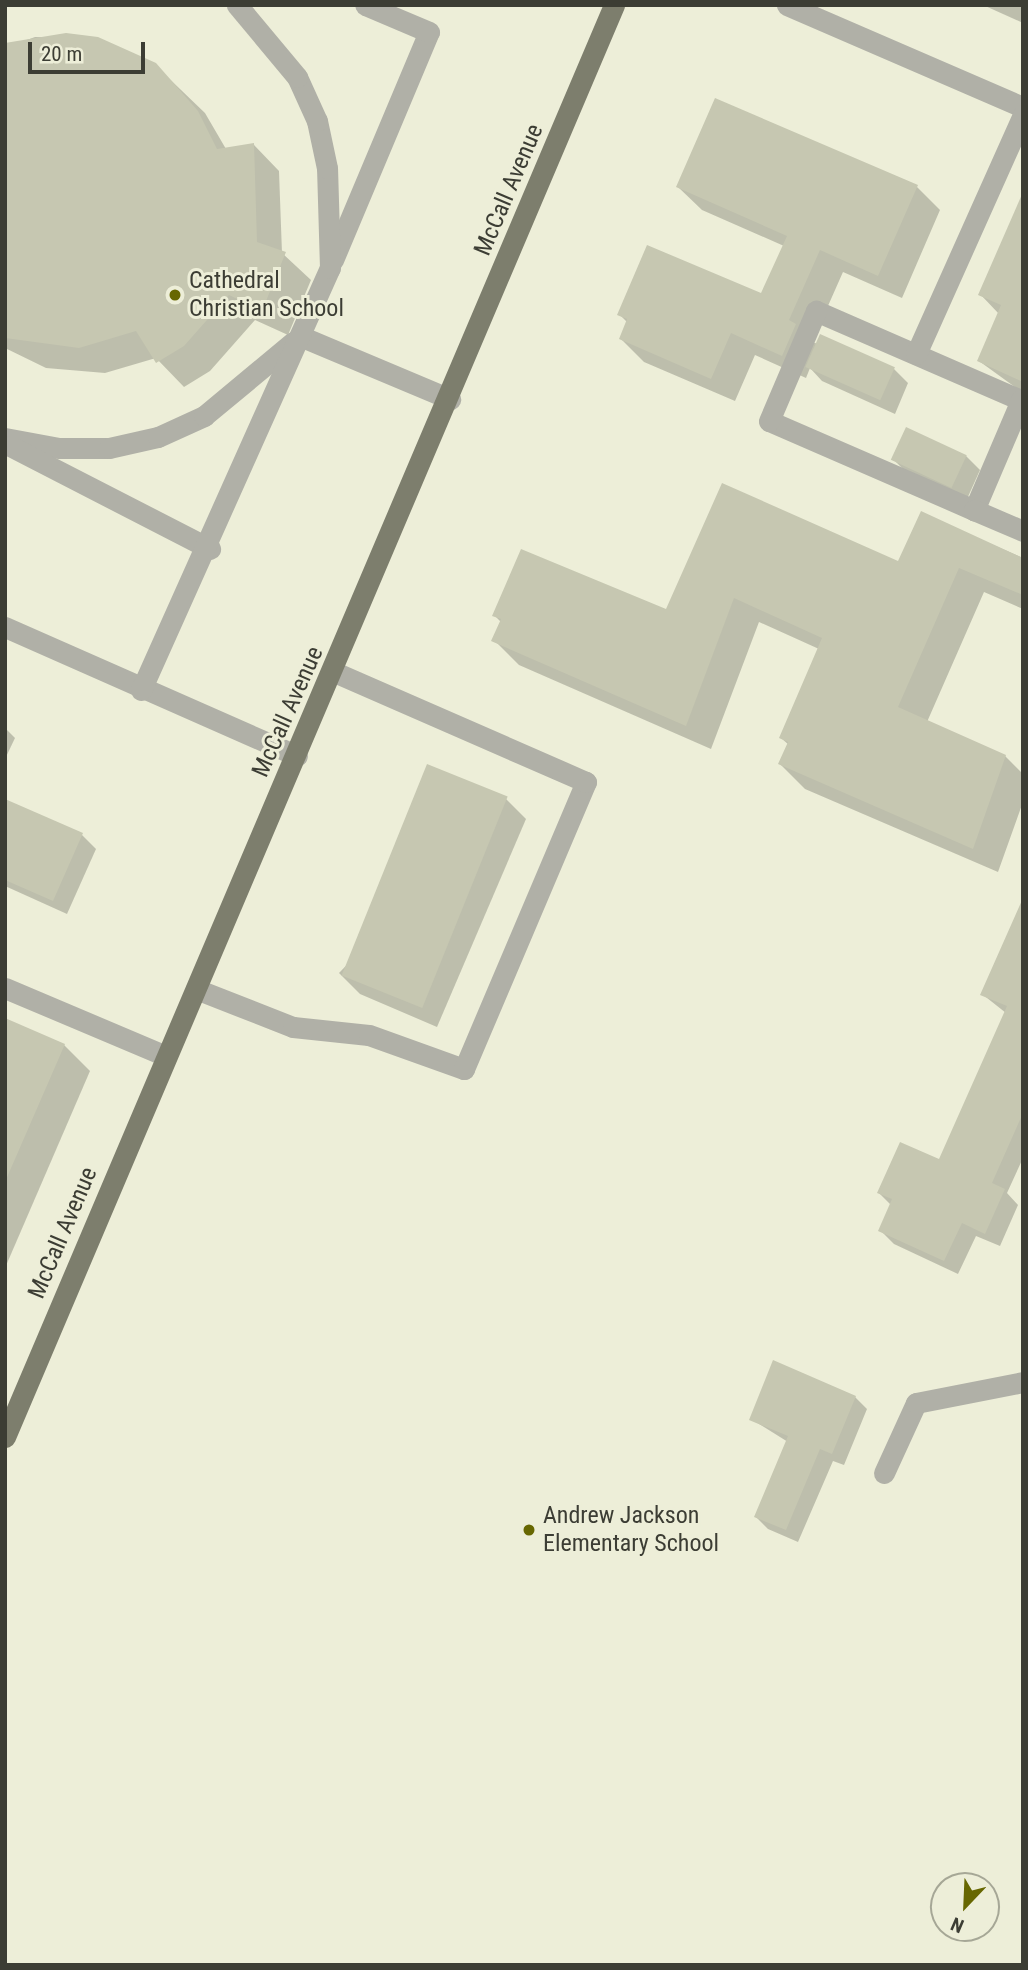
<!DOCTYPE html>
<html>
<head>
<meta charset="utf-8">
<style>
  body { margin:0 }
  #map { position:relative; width:1028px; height:1970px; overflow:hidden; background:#edeed8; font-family:"Roboto Condensed",sans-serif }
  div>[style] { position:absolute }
  .shadow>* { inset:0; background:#0003 }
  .building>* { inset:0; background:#c6c7b1; transform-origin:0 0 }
  .minor>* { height:21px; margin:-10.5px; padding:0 10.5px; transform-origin:10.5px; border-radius:10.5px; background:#b0b0a7 }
  .major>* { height:21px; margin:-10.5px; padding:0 10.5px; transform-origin:10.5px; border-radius:10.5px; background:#7d7e6d }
  .dots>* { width:19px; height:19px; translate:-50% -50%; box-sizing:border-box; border:4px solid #edeed8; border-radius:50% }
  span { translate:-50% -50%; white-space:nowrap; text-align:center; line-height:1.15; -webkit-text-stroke:6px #edeed8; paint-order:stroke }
  .street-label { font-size:24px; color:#3c3d34 }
  .poi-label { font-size:24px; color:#3c3d34 }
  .left { translate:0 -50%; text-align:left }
  .frame { position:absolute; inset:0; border:7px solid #3c3d34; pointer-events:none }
  .north { position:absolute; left:930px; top:1872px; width:70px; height:70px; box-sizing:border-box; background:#edeed8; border:2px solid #a6a796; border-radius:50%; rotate:203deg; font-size:19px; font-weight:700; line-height:28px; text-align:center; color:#3c3d34 }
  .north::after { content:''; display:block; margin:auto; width:24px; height:32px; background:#676701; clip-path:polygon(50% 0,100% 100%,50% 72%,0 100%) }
  .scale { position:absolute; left:28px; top:42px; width:117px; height:32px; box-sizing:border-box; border:4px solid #3c3d34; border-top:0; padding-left:9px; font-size:21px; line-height:24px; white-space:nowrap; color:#3c3d34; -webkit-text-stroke:5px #edeed8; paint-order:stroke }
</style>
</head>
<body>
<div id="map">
  <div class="shadow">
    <div style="clip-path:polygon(983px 5px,1023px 5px,1023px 23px)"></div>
    <div style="clip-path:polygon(35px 37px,98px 38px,155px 65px,205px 113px,226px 149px,254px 145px,279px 171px,282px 253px,311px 280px,288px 335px,255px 320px,210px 371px,184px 387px,156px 358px,105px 373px,46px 368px,5px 348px,5px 48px)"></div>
    <div style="clip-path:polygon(678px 187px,917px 187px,940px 210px,902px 298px,843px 272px,812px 342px,894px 369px,908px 383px,895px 414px,822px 381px,810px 368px,806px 378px,755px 355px,735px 401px,644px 362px,621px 339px,628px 323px,619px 314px,762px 296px,784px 246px,702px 210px)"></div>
    <div style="clip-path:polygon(1023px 211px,1023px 393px,979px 361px,999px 314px,980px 294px)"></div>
    <div style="clip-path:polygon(966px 456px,980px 470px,967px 499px,907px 473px,893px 459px)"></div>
    <div style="clip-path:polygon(922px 514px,1023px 558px,1023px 609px,984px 592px,927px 722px,1005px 756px,1023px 774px,1023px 802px,998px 872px,805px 789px,780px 764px,789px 745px,781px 738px,819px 649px,759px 622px,711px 749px,519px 665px,494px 640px,501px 622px,494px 615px,666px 611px,899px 563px)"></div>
    <div style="clip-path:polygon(5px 728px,15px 738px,5px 759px)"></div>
    <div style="clip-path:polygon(506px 799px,526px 819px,437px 1027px,360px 994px,339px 973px)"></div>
    <div style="clip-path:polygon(5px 815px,82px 835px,96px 849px,67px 914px,5px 886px)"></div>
    <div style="clip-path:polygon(1023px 904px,1023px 1158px,1007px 1193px,1018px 1205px,1000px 1246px,976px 1236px,958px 1274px,894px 1244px,880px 1230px,891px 1205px,879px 1193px,940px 1162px,1006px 1013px,982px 994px)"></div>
    <div style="clip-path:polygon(5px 1020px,64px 1045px,90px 1071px,5px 1268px)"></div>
    <div style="clip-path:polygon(855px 1397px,867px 1409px,844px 1465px,833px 1461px,798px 1542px,768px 1529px,756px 1517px,788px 1442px,751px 1419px)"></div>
  </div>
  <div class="building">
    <div style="clip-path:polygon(66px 33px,98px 37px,156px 63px,198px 111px,217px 149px,254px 143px,257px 242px,286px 252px,262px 311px,229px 295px,184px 346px,156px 363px,136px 331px,79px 348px,5px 338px,5px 43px)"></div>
    <div style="clip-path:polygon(715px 98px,918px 185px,878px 276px,820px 250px,789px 320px,796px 324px,782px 356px,731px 333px,711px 379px,619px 339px,627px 319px,617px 315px,647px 245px,761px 293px,787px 236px,676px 187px)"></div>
    <div style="clip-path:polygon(1023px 192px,1023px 382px,977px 361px,1001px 305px,978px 295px)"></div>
    <div style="left:820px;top:334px;width:82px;height:36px;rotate:24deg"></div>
    <div style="left:906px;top:427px;width:67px;height:36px;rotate:25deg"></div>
    <div style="clip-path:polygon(722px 483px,898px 561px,921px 511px,1023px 558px,1023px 595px,959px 568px,898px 707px,1006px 755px,973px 849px,778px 764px,788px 742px,779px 738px,822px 638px,734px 598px,686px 726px,491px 641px,501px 619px,492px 616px,521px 549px,666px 609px)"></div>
    <div style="left:427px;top:764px;width:87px;height:228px;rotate:22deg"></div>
    <div style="clip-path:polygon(5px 799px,83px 833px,53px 901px,5px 880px)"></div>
    <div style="clip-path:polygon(1023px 898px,1023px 1113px,992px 1183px,1005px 1189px,985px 1234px,962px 1223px,944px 1261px,878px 1231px,892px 1199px,877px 1193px,900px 1142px,939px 1159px,1007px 1006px,980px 995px)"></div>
    <div style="clip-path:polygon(5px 1018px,65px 1044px,5px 1182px)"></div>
    <div style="clip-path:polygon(773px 1360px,856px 1396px,832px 1454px,820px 1449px,786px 1530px,754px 1517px,788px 1436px,749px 1420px)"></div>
  </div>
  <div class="minor">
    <div style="left:787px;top:5px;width:257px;rotate:23.4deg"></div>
    <div style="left:333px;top:260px;width:247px;rotate:-67.2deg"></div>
    <div style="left:429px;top:32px;width:69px;rotate:-157.1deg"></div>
    <div style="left:816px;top:311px;width:223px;rotate:23.5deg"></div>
    <div style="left:1021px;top:400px;width:120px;rotate:113.1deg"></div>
    <div style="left:974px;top:510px;width:223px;rotate:-156.5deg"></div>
    <div style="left:769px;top:421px;width:120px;rotate:-66.9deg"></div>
    <div style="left:300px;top:336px;width:163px;rotate:22.8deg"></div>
    <div style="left:916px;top:354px;width:262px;rotate:-65.9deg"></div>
    <div style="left:5px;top:438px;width:55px;rotate:10.5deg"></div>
    <div style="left:59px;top:448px;width:50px"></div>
    <div style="left:109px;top:448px;width:50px;rotate:-12.7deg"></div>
    <div style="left:158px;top:437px;width:51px;rotate:-24.5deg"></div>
    <div style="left:204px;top:416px;width:116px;rotate:-39.7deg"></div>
    <div style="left:10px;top:446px;width:225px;rotate:27.2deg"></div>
    <div style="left:974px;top:510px;width:53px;rotate:23.2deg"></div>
    <div style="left:5px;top:627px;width:319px;rotate:23.8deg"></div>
    <div style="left:141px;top:690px;width:462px;rotate:-65.9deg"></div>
    <div style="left:330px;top:268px;width:100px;rotate:-91.7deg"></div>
    <div style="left:327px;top:168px;width:48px;rotate:-102deg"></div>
    <div style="left:317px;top:121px;width:48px;rotate:-114.4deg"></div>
    <div style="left:297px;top:77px;width:94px;rotate:-129.8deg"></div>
    <div style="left:5px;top:988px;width:175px;rotate:22.9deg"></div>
    <div style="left:196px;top:989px;width:104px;rotate:21.4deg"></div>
    <div style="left:293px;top:1027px;width:76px;rotate:6deg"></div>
    <div style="left:369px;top:1035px;width:101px;rotate:19.7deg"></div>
    <div style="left:464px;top:1069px;width:312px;rotate:-67deg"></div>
    <div style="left:586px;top:782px;width:275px;rotate:-156.4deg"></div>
    <div style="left:884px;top:1473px;width:77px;rotate:-65.4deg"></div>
    <div style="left:916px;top:1403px;width:109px;rotate:-11.1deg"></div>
  </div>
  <div class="major">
    <div style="left:5px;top:1437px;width:1556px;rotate:-66.96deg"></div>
  </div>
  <div class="dots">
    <div style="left:175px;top:295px;background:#676701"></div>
    <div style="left:529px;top:1530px;background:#676701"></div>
  </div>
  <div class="street-label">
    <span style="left:509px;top:190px;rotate:-67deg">McCall Avenue</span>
    <span style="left:288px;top:712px;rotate:-66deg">McCall Avenue</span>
    <span style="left:63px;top:1233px;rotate:-67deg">McCall Avenue</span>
  </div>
  <div class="poi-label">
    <span class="left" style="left:189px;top:295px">Cathedral<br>Christian School</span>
    <span class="left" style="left:543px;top:1530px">Andrew Jackson<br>Elementary School</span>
  </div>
  <div class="frame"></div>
  <div class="north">N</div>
  <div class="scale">20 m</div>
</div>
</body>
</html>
